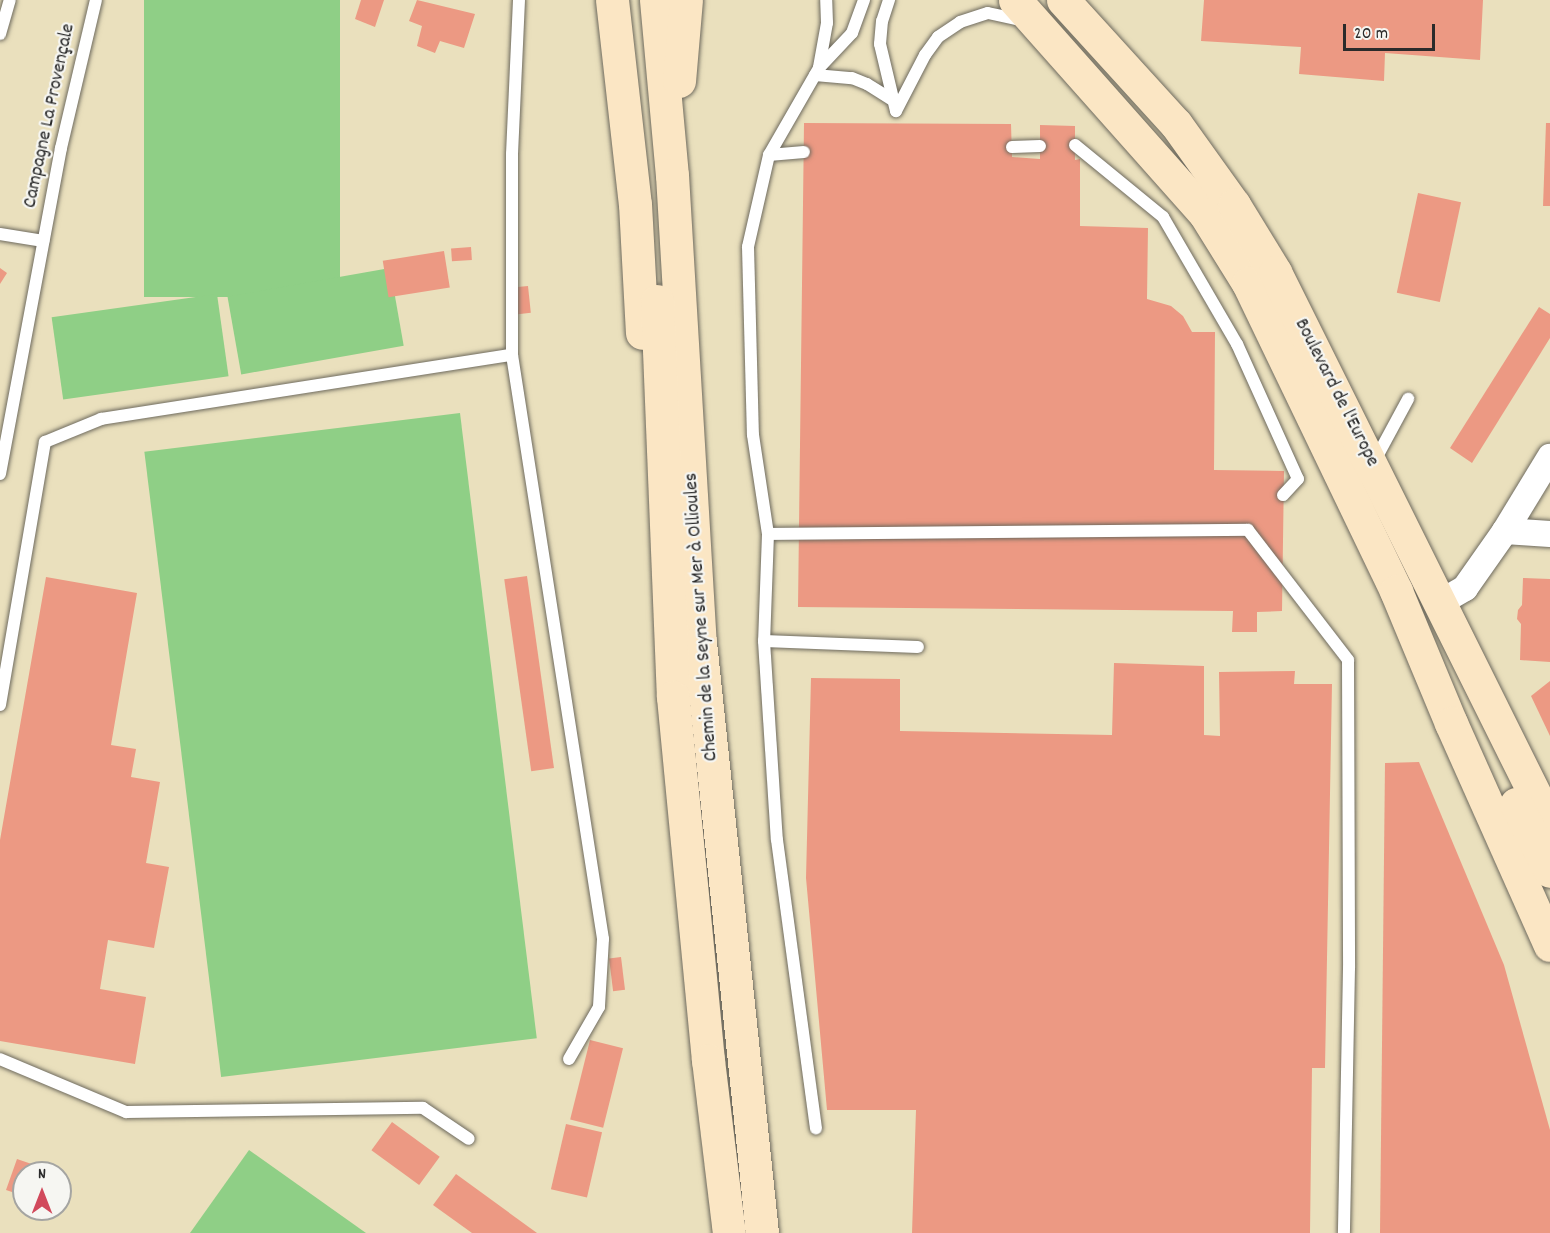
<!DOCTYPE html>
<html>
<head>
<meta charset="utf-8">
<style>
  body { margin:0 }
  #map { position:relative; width:1550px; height:1233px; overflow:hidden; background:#eae0bd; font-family:Dekko,sans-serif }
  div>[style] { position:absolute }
  .green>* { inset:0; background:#8fcf86; transform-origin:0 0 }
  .building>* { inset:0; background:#ec9983; transform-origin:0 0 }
  .roads { filter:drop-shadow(0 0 2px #6e6a5e) drop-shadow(0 0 2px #6e6a5e) }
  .lane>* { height:12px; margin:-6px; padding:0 6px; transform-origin:6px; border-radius:6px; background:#fff }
  .street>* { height:26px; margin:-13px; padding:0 13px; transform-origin:13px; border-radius:13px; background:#fff }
  .secondary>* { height:33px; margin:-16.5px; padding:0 16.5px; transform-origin:16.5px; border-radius:16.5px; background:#fbe6c4 }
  span { translate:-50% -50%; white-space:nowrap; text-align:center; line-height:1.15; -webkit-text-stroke:4.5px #f6f6f2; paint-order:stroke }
  .street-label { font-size:20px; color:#2b2b2b }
  .north { position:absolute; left:12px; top:1161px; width:60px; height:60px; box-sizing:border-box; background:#f6f6f2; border:2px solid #a5a5a2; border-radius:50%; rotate:0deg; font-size:16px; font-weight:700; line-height:24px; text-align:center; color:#2b2b2b }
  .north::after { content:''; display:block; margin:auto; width:21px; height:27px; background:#d1495b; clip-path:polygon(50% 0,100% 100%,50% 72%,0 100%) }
  .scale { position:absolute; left:1343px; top:24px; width:92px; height:27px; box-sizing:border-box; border:3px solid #2b2b2b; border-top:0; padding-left:8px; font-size:18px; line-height:21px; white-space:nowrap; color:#2b2b2b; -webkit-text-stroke:4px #f6f6f2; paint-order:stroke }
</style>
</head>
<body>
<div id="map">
  <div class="green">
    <div style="left:144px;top:0;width:196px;height:297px"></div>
    <div style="left:390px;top:268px;width:79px;height:165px;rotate:80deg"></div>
    <div style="left:217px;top:294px;width:83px;height:167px;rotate:82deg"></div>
    <div style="left:460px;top:413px;width:630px;height:318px;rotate:83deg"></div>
    <div style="clip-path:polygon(249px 1150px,366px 1233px,190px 1233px)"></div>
  </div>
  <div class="building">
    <div style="clip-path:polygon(361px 0,384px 0,375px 27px,355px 19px)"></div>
    <div style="clip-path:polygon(417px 0,475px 14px,464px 48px,440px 41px,435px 53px,417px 46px,422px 26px,409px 21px)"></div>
    <div style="clip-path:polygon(1204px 0,1483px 0,1480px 60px,1385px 53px,1384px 81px,1299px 74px,1301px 47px,1201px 41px)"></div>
    <div style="clip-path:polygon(804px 123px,1011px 124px,1012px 157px,1040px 159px,1040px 125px,1075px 126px,1075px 160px,1080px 159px,1080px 226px,1148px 228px,1147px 299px,1171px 306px,1183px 316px,1192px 332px,1215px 332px,1214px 470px,1284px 471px,1282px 611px,1257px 612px,1257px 632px,1232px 632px,1233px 611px,798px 607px)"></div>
    <div style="clip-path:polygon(1546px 123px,1550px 123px,1550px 206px,1543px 206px)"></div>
    <div style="left:1418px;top:193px;width:44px;height:102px;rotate:12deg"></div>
    <div style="left:471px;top:247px;width:13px;height:20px;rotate:86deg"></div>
    <div style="left:444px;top:251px;width:37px;height:62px;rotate:81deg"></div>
    <div style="clip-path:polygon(0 268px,7px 273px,0 284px)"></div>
    <div style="left:528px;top:286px;width:27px;height:13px;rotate:84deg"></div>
    <div style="clip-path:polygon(1539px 307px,1550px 314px,1550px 338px,1472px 463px,1450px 448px)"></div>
    <div style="left:527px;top:576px;width:194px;height:23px;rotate:82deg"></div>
    <div style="clip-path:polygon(46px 577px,137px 593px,111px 745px,136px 749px,131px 777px,160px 782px,146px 863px,169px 867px,154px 948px,108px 940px,100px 989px,146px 997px,135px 1064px,0 1041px,0 840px)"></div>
    <div style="clip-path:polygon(1523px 578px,1550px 579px,1550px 662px,1520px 660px,1521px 624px,1517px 619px,1518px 610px,1522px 605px)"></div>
    <div style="clip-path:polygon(1114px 663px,1204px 666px,1204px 735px,1220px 736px,1219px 672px,1295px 671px,1294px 684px,1332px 684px,1325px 1068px,1312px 1068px,1310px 1233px,912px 1233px,916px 1110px,827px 1110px,806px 878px,811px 678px,900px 679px,900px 731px,1112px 735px)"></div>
    <div style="clip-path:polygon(1550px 681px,1550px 736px,1531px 696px)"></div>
    <div style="clip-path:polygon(1419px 762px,1504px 965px,1550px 1130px,1550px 1233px,1380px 1233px,1385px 763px)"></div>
    <div style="left:621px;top:957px;width:33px;height:12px;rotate:83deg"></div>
    <div style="left:590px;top:1040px;width:34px;height:82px;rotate:14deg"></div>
    <div style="left:392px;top:1122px;width:59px;height:35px;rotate:36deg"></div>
    <div style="left:566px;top:1124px;width:37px;height:67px;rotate:13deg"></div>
    <div style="clip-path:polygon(17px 1159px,52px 1171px,24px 1173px,24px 1196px,6px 1190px)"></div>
    <div style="clip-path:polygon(456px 1174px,537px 1233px,472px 1233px,433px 1205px)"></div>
  </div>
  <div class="roads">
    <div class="lane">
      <div style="left:864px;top:0;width:35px;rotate:110deg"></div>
      <div style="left:852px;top:33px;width:48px;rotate:133.3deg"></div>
      <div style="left:819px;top:68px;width:100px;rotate:119.9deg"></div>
      <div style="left:769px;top:155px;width:94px;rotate:102.9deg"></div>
      <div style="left:748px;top:247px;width:188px;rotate:88.5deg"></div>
      <div style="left:753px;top:435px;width:100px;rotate:81.4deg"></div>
      <div style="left:768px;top:534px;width:107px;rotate:92.1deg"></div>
      <div style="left:764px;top:641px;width:154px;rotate:2.2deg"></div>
      <div style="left:889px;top:0;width:22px;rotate:108deg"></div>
      <div style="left:882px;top:21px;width:23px;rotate:95deg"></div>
      <div style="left:880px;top:44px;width:69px;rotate:76.6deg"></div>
      <div style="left:0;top:34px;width:35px;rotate:-74deg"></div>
      <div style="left:819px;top:67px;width:45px;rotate:-79.7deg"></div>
      <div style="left:827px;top:23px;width:23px;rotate:-92deg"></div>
      <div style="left:815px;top:75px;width:37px;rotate:5deg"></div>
      <div style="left:852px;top:78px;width:16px;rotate:22deg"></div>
      <div style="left:867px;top:84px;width:28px;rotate:32deg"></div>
      <div style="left:896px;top:111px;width:63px;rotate:-62.6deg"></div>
      <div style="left:925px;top:55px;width:22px;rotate:-54deg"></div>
      <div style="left:938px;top:37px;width:27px;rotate:-34deg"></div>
      <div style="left:960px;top:22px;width:29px;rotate:-18deg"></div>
      <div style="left:988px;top:13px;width:35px;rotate:12deg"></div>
      <div style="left:1075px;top:145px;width:114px;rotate:39.3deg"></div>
      <div style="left:1163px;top:217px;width:147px;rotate:59.8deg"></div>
      <div style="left:1237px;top:344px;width:148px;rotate:65.7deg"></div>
      <div style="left:1298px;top:479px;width:22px;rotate:133deg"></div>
      <div style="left:1012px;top:147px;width:28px;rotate:-2deg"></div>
      <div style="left:769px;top:155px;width:35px;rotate:-5deg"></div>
      <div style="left:0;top:234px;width:44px;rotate:9.2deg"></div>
      <div style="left:512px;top:355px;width:591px;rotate:81.14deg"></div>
      <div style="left:603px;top:939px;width:68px;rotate:93.4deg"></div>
      <div style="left:599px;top:1007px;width:60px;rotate:120deg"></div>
      <div style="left:1374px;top:462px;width:72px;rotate:-61.6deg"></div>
      <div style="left:0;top:474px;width:332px;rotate:-79.4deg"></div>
      <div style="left:61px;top:148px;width:152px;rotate:-76.7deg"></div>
      <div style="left:768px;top:534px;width:480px;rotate:-0.5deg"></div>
      <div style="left:1248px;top:530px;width:164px;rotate:52.4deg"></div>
      <div style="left:1348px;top:660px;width:308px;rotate:89.8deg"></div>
      <div style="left:1349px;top:968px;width:265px;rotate:91.1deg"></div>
      <div style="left:764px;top:641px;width:199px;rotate:86.3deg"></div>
      <div style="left:777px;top:840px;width:291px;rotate:82.3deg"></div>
      <div style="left:0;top:705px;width:267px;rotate:-80.3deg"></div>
      <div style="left:45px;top:442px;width:61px;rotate:-22.3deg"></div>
      <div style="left:101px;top:419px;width:416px;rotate:-8.9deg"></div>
      <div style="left:512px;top:355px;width:201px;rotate:-90deg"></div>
      <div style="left:512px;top:154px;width:154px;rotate:-87.4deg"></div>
      <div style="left:0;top:1059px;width:137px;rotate:22.8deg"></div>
      <div style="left:126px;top:1112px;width:297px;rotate:-0.8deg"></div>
      <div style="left:423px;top:1108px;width:55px;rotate:34deg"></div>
    </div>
    <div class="street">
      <div style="left:1505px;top:531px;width:45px;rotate:3.8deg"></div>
      <div style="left:1441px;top:602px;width:28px;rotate:-30deg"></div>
      <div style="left:1465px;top:588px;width:70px;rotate:-54.9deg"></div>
      <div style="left:1505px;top:531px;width:87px;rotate:-58.7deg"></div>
    </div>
    <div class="secondary">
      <div style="left:612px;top:0;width:205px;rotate:83.6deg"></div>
      <div style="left:635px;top:204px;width:129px;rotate:86.9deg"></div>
      <div style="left:656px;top:0;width:176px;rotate:84.8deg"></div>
      <div style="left:672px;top:175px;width:468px;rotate:86.6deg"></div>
      <div style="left:700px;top:642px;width:594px;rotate:84.01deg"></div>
      <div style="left:1015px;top:0;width:286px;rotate:48.4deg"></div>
      <div style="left:1205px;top:214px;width:81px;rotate:58.1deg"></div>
      <div style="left:1248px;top:283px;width:342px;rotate:64.3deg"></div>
      <div style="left:1396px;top:591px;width:143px;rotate:67.4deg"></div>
      <div style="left:1451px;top:723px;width:243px;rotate:66deg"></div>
      <div style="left:1063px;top:0;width:168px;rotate:47.7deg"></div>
      <div style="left:1176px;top:124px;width:100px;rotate:54.4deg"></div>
      <div style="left:1234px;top:205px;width:79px;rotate:58.5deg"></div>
      <div style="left:1275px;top:272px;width:618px;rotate:63.56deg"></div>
      <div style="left:679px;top:81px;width:81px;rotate:-85.1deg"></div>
      <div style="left:657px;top:301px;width:396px;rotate:87.7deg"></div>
      <div style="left:673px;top:697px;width:365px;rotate:84.5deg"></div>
      <div style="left:708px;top:1060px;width:174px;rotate:83.1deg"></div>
      <div style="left:1516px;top:804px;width:75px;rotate:63.1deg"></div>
    </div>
  </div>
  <div class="street-label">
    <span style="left:50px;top:116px;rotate:-78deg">Campagne La Provençale</span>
    <span style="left:1336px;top:393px;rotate:63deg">Boulevard de l'Europe</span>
    <span style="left:702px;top:617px;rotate:-94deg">Chemin de la Seyne sur Mer à Ollioules</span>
  </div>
  <div class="north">N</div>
  <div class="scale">20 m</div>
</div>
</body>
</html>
